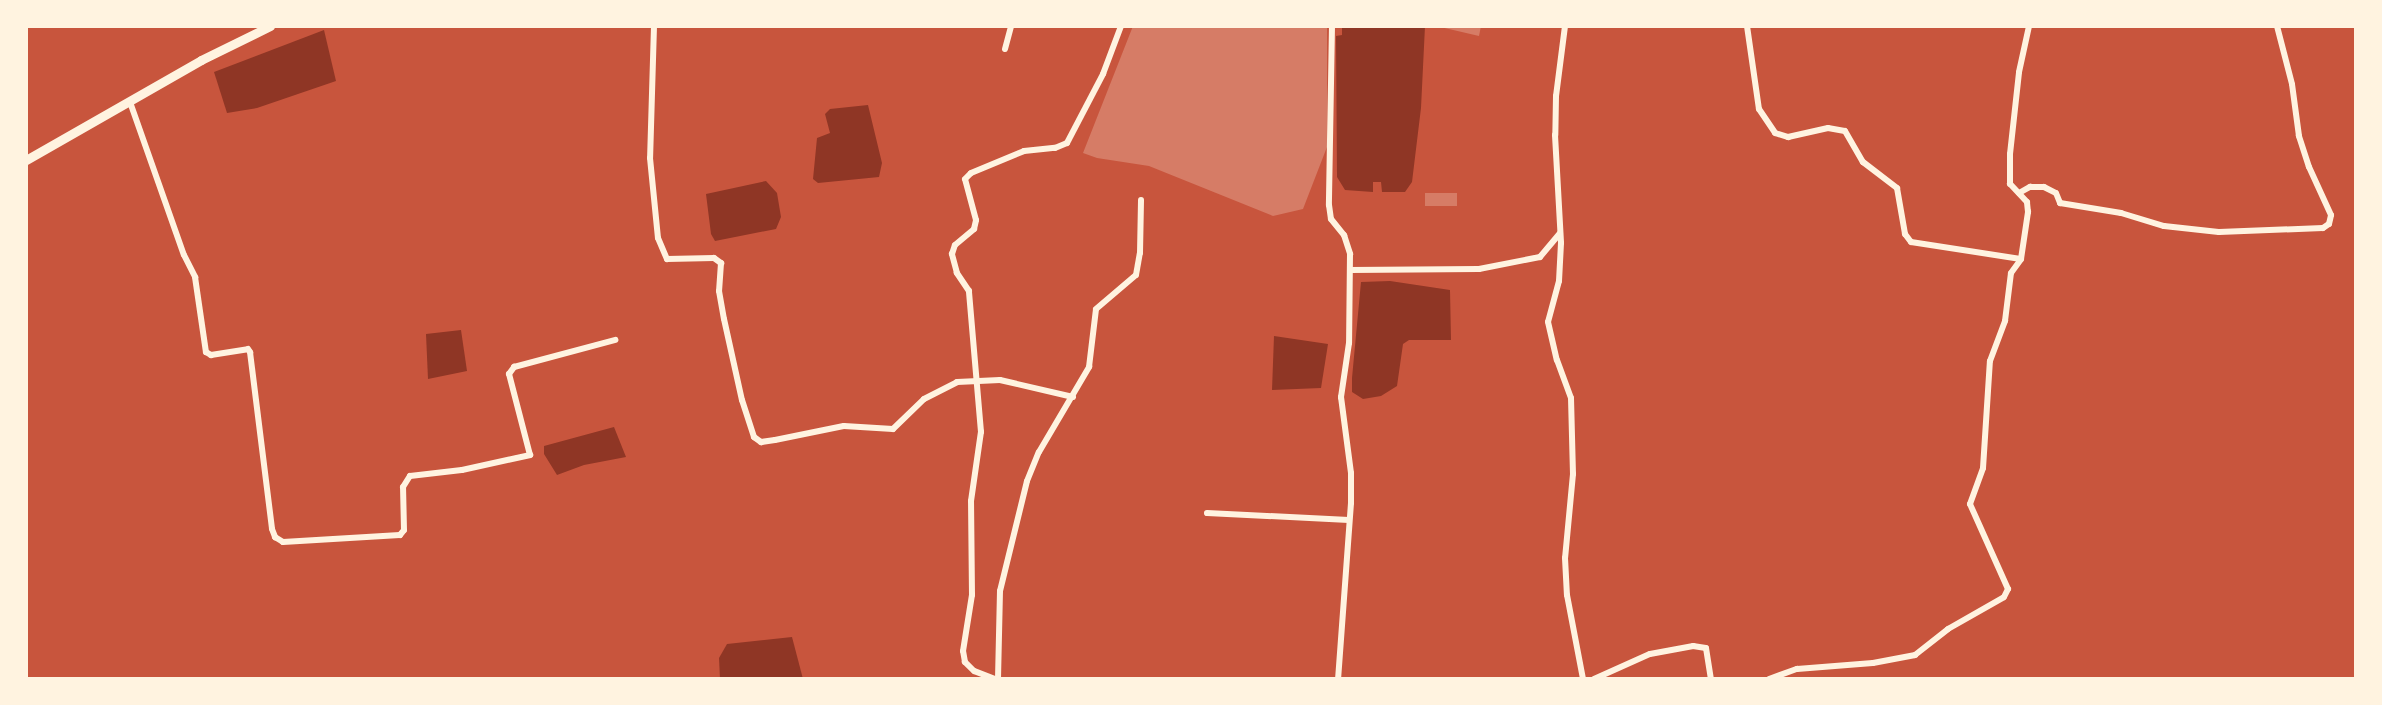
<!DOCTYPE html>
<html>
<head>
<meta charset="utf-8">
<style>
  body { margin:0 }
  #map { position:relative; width:2382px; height:705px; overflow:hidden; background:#c8553d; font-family:"Golos Text",sans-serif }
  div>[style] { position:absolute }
  .water>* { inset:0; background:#8f3625 }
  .building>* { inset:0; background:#d67c66; transform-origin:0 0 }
  .minor>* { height:6px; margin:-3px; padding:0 3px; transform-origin:3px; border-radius:3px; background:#fff3e0 }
  .primary>* { height:9px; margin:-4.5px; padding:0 4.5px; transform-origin:4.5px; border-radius:4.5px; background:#fff3e0 }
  span { translate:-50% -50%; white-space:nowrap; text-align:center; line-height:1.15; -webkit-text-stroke:5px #fff3e0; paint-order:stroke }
  .frame { position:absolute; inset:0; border:28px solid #fff3e0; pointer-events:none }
</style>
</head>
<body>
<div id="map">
  <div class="water">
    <div style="clip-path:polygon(1342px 26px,1425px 26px,1421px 108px,1412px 182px,1405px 192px,1382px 192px,1381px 182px,1373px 182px,1373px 192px,1345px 190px,1337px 177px,1336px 36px,1342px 35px)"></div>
    <div style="clip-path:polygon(324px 30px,336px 81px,257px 108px,227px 113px,214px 72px)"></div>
    <div style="clip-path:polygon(868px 105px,882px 163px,879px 177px,818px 183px,813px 179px,817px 138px,830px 133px,825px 114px,830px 109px)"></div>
    <div style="clip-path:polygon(766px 181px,777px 193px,781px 217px,776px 229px,715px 241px,711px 234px,706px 194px)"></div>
    <div style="clip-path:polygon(1390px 281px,1450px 290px,1451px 340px,1409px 340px,1403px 344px,1397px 386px,1381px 396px,1363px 399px,1352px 392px,1352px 378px,1361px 282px)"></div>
    <div style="clip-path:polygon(461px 330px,467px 371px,428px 379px,426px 334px)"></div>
    <div style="clip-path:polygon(1274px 336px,1328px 344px,1321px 388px,1272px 390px)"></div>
    <div style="clip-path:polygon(614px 427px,626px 457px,584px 465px,557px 475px,544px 454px,544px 446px)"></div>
    <div style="clip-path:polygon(792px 637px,803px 679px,720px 679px,719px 658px,727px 644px)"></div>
  </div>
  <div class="building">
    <div style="clip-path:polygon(1133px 26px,1327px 26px,1327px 147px,1303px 209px,1273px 216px,1149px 166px,1097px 158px,1083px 153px)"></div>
    <div style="clip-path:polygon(1436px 26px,1481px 26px,1479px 36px)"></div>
    <div style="left:1425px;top:193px;width:32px;height:13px"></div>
  </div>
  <div class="minor">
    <div style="left:654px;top:26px;width:132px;rotate:91.7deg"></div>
    <div style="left:650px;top:158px;width:80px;rotate:84.3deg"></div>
    <div style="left:658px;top:238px;width:23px;rotate:67deg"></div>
    <div style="left:667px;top:259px;width:47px;rotate:-1.2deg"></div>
    <div style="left:714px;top:258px;width:9px;rotate:36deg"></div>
    <div style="left:721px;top:263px;width:28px;rotate:94deg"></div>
    <div style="left:719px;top:291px;width:28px;rotate:80deg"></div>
    <div style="left:724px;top:319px;width:83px;rotate:77.5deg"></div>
    <div style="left:742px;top:400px;width:39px;rotate:72deg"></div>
    <div style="left:754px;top:437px;width:9px;rotate:36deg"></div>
    <div style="left:761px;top:442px;width:14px;rotate:-8deg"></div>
    <div style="left:775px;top:440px;width:70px;rotate:-11.5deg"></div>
    <div style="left:844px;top:426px;width:49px;rotate:3.5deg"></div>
    <div style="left:893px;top:429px;width:43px;rotate:-44.1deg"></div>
    <div style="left:924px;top:399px;width:37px;rotate:-27deg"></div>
    <div style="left:957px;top:382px;width:43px;rotate:-2.7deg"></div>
    <div style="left:1000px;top:380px;width:75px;rotate:13.1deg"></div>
    <div style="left:1332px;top:26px;width:179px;rotate:91deg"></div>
    <div style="left:1329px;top:205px;width:14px;rotate:82deg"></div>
    <div style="left:1331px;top:219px;width:21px;rotate:51deg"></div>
    <div style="left:1344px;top:235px;width:20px;rotate:72deg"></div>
    <div style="left:1350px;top:254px;width:89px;rotate:90.6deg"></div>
    <div style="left:1349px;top:343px;width:55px;rotate:98.4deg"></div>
    <div style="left:1341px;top:397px;width:77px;rotate:82.5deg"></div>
    <div style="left:1351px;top:473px;width:30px;rotate:90deg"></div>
    <div style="left:1351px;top:503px;width:176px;rotate:94.2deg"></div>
    <div style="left:1565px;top:26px;width:71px;rotate:97.3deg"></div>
    <div style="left:1556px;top:96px;width:39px;rotate:91deg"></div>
    <div style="left:1555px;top:135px;width:108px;rotate:86.8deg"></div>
    <div style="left:1561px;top:243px;width:38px;rotate:93deg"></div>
    <div style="left:1559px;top:281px;width:42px;rotate:105deg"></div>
    <div style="left:1548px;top:322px;width:39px;rotate:77deg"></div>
    <div style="left:1557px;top:360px;width:40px;rotate:69.8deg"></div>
    <div style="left:1571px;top:398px;width:76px;rotate:88.5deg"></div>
    <div style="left:1573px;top:474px;width:84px;rotate:95.4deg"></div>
    <div style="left:1565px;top:558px;width:37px;rotate:87deg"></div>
    <div style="left:1567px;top:595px;width:86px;rotate:79.2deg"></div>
    <div style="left:1747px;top:26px;width:84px;rotate:81.8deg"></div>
    <div style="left:1759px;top:109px;width:29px;rotate:56deg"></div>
    <div style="left:1775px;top:133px;width:14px;rotate:17deg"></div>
    <div style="left:1788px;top:137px;width:41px;rotate:-12.7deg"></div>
    <div style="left:1828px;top:128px;width:17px;rotate:10deg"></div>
    <div style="left:1845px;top:131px;width:36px;rotate:60deg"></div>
    <div style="left:1863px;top:162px;width:43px;rotate:37.4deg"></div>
    <div style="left:1897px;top:188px;width:47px;rotate:80.1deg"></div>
    <div style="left:1905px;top:234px;width:10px;rotate:53deg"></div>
    <div style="left:1911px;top:242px;width:111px;rotate:8.8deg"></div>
    <div style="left:1005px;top:49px;width:24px;rotate:-75deg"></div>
    <div style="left:130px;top:102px;width:162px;rotate:70.6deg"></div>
    <div style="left:184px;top:255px;width:25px;rotate:63deg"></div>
    <div style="left:195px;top:277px;width:76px;rotate:81.7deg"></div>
    <div style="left:206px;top:352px;width:6px;rotate:31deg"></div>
    <div style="left:211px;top:355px;width:37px;rotate:-9deg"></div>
    <div style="left:248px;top:349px;width:4px;rotate:56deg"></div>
    <div style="left:250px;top:352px;width:178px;rotate:82.9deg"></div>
    <div style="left:272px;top:529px;width:9px;rotate:69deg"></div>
    <div style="left:275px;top:537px;width:9px;rotate:32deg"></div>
    <div style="left:283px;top:542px;width:117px;rotate:-3.4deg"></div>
    <div style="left:400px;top:535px;width:6px;rotate:-51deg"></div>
    <div style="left:404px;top:530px;width:43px;rotate:-91.3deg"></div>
    <div style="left:403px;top:487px;width:13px;rotate:-58deg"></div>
    <div style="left:410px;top:476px;width:52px;rotate:-6.6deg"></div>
    <div style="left:462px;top:470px;width:70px;rotate:-12.4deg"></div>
    <div style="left:530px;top:455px;width:84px;rotate:-104.5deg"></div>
    <div style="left:509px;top:374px;width:9px;rotate:-54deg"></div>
    <div style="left:514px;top:367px;width:105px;rotate:-15deg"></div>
    <div style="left:2019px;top:193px;width:13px;rotate:-29deg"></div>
    <div style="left:2030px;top:187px;width:14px"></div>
    <div style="left:2044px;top:187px;width:13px;rotate:27deg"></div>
    <div style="left:2056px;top:193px;width:11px;rotate:68deg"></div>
    <div style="left:2060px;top:203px;width:62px;rotate:9.3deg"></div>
    <div style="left:2121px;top:213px;width:45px;rotate:16.8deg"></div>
    <div style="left:2164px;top:226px;width:55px;rotate:6.2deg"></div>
    <div style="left:2219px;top:232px;width:104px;rotate:-2.2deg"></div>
    <div style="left:2323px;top:228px;width:7px;rotate:-34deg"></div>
    <div style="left:2329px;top:224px;width:9px;rotate:-77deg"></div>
    <div style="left:2331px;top:215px;width:53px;rotate:-114.6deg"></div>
    <div style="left:2309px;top:167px;width:33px;rotate:-108deg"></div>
    <div style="left:2299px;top:136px;width:52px;rotate:-97.7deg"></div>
    <div style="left:2292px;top:84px;width:60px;rotate:-104.5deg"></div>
    <div style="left:1350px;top:270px;width:129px;rotate:-0.4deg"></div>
    <div style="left:1479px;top:269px;width:62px;rotate:-11.1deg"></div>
    <div style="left:1540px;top:257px;width:31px;rotate:-50deg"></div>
    <div style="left:1207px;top:513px;width:142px;rotate:2.8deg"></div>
    <div style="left:995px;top:679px;width:22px;rotate:-159deg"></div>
    <div style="left:974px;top:671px;width:13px;rotate:-135deg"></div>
    <div style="left:965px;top:662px;width:11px;rotate:-100deg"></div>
    <div style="left:963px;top:651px;width:57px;rotate:-80.9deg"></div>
    <div style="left:972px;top:595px;width:94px;rotate:-90.6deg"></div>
    <div style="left:971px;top:501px;width:70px;rotate:-81.8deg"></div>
    <div style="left:981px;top:432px;width:142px;rotate:-94.9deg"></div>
    <div style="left:969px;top:291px;width:22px;rotate:-124deg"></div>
    <div style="left:957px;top:273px;width:20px;rotate:-105deg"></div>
    <div style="left:952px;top:254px;width:9px;rotate:-72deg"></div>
    <div style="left:955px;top:245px;width:25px;rotate:-40deg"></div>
    <div style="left:974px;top:229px;width:9px;rotate:-77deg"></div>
    <div style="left:976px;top:220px;width:42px;rotate:-105deg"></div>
    <div style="left:965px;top:179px;width:8px;rotate:-45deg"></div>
    <div style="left:971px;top:173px;width:57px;rotate:-22.5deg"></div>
    <div style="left:1024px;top:151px;width:31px;rotate:-6deg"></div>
    <div style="left:1055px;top:148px;width:13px;rotate:-23deg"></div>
    <div style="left:1067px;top:143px;width:78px;rotate:-62.4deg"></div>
    <div style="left:1103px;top:74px;width:51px;rotate:-69.4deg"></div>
    <div style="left:998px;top:679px;width:88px;rotate:-88.7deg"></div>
    <div style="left:1000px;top:591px;width:113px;rotate:-76.2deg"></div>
    <div style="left:1027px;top:481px;width:31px;rotate:-68deg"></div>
    <div style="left:1039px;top:452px;width:99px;rotate:-59.5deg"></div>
    <div style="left:1089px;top:367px;width:58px;rotate:-83.1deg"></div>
    <div style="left:1096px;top:309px;width:52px;rotate:-40.4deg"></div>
    <div style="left:1136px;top:275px;width:22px;rotate:-80deg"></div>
    <div style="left:1140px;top:253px;width:53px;rotate:-88.9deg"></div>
    <div style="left:1594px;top:679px;width:61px;rotate:-24.1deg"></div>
    <div style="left:1650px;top:654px;width:44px;rotate:-10.5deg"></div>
    <div style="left:1693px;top:646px;width:13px;rotate:9deg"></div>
    <div style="left:1706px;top:648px;width:31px;rotate:81deg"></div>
    <div style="left:1769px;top:679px;width:30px;rotate:-20deg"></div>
    <div style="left:1797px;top:669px;width:76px;rotate:-4.5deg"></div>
    <div style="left:1873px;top:663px;width:43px;rotate:-10.8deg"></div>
    <div style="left:1915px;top:655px;width:42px;rotate:-38.2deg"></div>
    <div style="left:1948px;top:629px;width:64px;rotate:-29.7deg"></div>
    <div style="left:2004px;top:597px;width:9px;rotate:-63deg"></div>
    <div style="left:2008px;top:589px;width:93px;rotate:-114.1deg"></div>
    <div style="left:1970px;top:504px;width:38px;rotate:-70deg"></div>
    <div style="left:1983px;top:468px;width:107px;rotate:-86.3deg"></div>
    <div style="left:1990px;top:361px;width:43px;rotate:-69.4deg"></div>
    <div style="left:2005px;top:321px;width:48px;rotate:-82.9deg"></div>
    <div style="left:2011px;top:273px;width:17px;rotate:-54deg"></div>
    <div style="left:2021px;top:259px;width:48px;rotate:-81.5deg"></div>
    <div style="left:2028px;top:212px;width:10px;rotate:-96deg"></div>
    <div style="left:2027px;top:202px;width:25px;rotate:-133deg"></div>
    <div style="left:2010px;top:184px;width:30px;rotate:-90deg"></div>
    <div style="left:2010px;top:154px;width:82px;rotate:-83.7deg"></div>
    <div style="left:2019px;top:72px;width:47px;rotate:-77.7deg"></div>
  </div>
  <div class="primary">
    <div style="left:26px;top:160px;width:202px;rotate:-29.7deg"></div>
    <div style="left:201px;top:60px;width:77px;rotate:-26.2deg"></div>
  </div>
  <div class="frame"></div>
</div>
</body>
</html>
